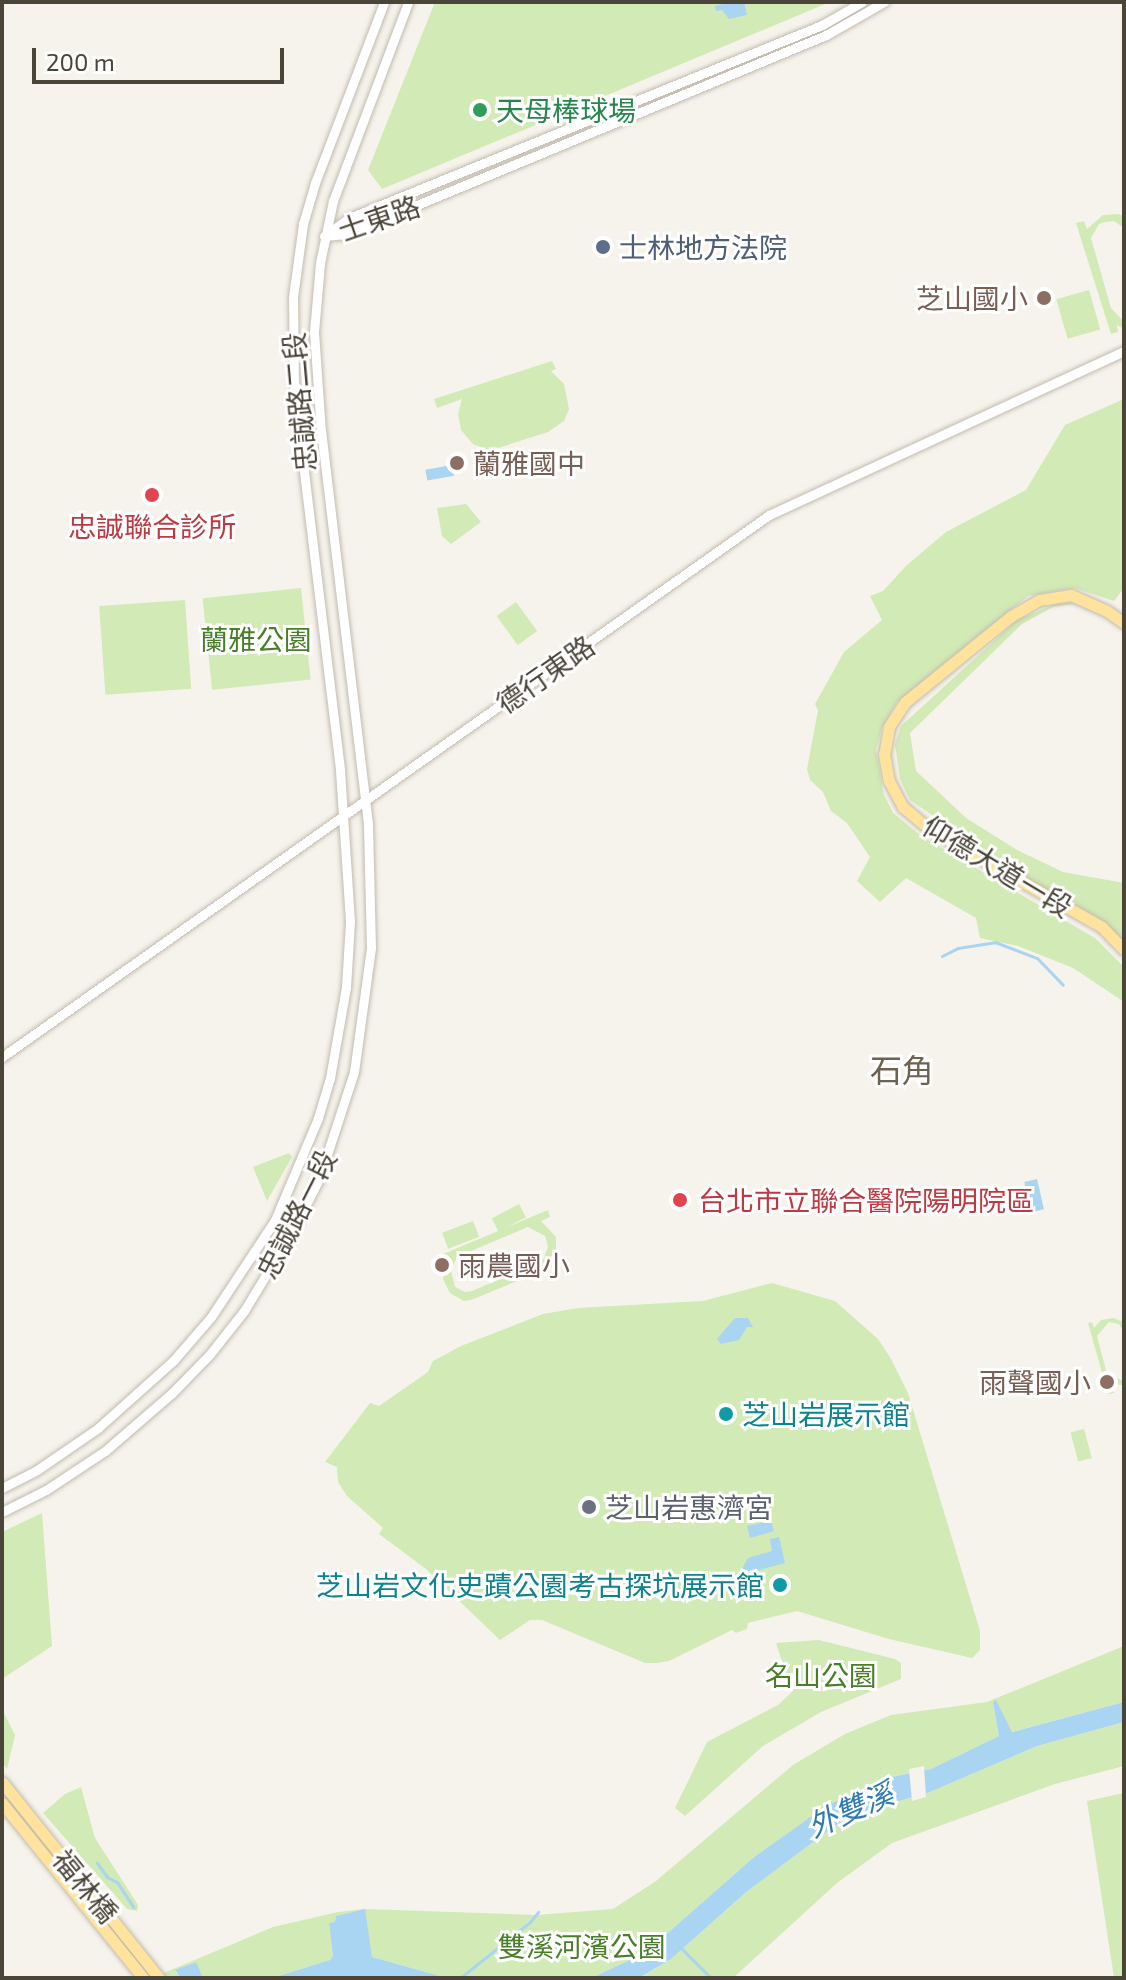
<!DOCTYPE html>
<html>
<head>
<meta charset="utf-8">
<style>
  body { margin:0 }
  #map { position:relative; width:1126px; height:1980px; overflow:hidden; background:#f6f3ec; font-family:"Exo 2","Noto Sans TC",sans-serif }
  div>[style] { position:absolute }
  .green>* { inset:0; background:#d2eab5; transform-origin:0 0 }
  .water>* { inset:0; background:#a9d4f2; transform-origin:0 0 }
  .pier>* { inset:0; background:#f6f3ec }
  .stream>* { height:3px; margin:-1.5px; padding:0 1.5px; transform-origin:1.5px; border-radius:1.5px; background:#a9d4f2 }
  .roads { filter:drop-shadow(0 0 2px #c2bbae) drop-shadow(0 0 2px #c2bbae) }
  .minor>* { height:9px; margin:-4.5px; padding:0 4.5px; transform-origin:4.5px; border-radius:4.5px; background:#fff }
  .major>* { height:11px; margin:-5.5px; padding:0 5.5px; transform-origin:5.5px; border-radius:5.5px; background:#ffe39c }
  .dots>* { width:22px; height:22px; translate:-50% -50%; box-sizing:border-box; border:4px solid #fff; border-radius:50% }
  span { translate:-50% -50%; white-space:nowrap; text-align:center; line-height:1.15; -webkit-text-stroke:6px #fff; paint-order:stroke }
  .leisure-label { font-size:28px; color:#27864d }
  .left { translate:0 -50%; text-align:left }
  .street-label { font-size:28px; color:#4b4439 }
  .service-label { font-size:28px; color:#4e5e75 }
  .education-label { font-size:28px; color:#785e54 }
  .right { translate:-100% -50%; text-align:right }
  .health-label { font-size:28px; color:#be3a42 }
  .park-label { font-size:28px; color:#4a7f2a }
  .culture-label { font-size:28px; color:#0d838f }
  .worship-label { font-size:28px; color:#5b616d }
  .water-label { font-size:30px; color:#2e7ab2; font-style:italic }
  .quarter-label { font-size:32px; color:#6e6250 }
  .frame { position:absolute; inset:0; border:4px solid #4b4439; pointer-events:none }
  .scale { position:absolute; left:32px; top:48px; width:252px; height:36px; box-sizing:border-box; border:4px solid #4b4439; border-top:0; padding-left:10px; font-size:24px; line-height:28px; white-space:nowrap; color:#4b4439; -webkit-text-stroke:6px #fff; paint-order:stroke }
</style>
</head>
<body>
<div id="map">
  <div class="green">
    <div style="clip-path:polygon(435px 2px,830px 2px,382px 189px,368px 170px)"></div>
    <div style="clip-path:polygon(1119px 214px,1124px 217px,1124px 228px,1114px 221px,1106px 222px,1099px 224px,1091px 238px,1111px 308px,1124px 322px,1124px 329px,1117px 325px,1118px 332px,1111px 334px,1076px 223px,1084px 221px,1087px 229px,1103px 215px)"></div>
    <div style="left:1089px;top:290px;width:41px;height:34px;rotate:74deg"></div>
    <div style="clip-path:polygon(552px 361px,556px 369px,551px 371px,564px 384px,569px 409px,564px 421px,548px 432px,492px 450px,483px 448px,473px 444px,461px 430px,458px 414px,462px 399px,437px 408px,434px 399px)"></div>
    <div style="clip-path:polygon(1124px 399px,1124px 588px,1114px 601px,1074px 588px,1028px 596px,897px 702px,882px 728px,876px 750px,884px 795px,893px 813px,921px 836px,1095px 938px,1124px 967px,1124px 1002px,1073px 968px,1018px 946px,980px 938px,976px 918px,906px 878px,880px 902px,857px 881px,870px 857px,847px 823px,831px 811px,823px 792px,810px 780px,807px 769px,818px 710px,815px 704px,844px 652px,882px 620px,870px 596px,883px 591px,907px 565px,946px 532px,1026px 490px,1065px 425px)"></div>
    <div style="clip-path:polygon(466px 504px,481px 522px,451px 544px,442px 536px,437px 508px)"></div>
    <div style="left:301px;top:588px;width:92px;height:99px;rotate:84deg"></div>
    <div style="left:185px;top:600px;width:89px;height:86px;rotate:86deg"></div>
    <div style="left:516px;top:602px;width:36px;height:24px;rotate:54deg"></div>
    <div style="clip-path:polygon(1060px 602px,1077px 604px,1053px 607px,1022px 624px,910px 733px,916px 771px,966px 818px,1019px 851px,1063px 872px,1124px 883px,1124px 947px,1098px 921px,995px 858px,910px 800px,900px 779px,895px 744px,901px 726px,1017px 620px)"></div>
    <div style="clip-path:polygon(289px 1153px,292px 1157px,267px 1201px,253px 1167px)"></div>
    <div style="left:519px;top:1204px;width:15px;height:31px;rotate:62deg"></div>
    <div style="clip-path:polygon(evenodd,548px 1210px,550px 1217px,541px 1221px,556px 1237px,556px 1265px,471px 1300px,464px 1301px,450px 1293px,443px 1279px,443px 1262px,439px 1263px,436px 1257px,548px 1210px,528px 1227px,545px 1236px,548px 1247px,543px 1260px,472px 1291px,465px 1292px,455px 1287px,451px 1270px,457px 1257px,528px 1227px)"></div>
    <div style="left:473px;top:1221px;width:17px;height:33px;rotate:69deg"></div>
    <div style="clip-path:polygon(772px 1283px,835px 1301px,878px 1339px,891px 1359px,908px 1393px,980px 1631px,980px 1650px,972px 1658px,889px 1639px,797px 1611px,748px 1623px,747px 1629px,736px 1633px,732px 1630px,669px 1661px,657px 1663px,645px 1663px,542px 1620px,530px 1620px,500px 1640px,426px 1569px,379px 1534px,383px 1528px,347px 1496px,338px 1482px,337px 1467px,325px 1462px,370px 1403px,379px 1406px,428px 1372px,433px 1361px,461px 1346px,543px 1314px,578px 1308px,703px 1301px)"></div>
    <div style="clip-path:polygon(1113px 1318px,1124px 1322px,1124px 1333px,1119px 1324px,1109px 1322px,1097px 1336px,1107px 1374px,1124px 1381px,1124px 1385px,1111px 1384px,1114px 1393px,1108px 1394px,1088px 1323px,1092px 1322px,1094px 1328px,1101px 1320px)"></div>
    <div style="left:1084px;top:1429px;width:30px;height:14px;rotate:75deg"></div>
    <div style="clip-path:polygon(42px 1513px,52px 1646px,2px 1679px,2px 1532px)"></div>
    <div style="clip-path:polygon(819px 1640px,895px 1659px,901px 1663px,901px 1679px,821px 1712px,763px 1746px,685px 1816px,675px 1808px,707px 1742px,778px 1705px,792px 1692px,776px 1643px)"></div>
    <div style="clip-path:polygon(1124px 1646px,1124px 1702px,1011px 1732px,993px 1701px,999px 1736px,931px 1769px,892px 1777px,827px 1805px,753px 1858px,662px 1938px,630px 1960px,591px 1978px,447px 1978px,372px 1957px,364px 1910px,336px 1916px,335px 1922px,329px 1923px,333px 1956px,330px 1960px,272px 1978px,203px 1978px,195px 1962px,175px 1971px,181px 1978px,152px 1978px,273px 1927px,338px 1912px,365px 1909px,536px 1915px,613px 1909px,656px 1881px,793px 1765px,845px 1734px,891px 1715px,987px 1702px)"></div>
    <div style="clip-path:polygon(2px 1709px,15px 1735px,7px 1769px,2px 1762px)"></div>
    <div style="clip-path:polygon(1124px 1722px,1124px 1766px,1055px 1784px,892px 1843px,837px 1883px,733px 1978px,640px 1978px,671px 1959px,745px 1893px,836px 1825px,865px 1811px,930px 1792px,1037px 1746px)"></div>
    <div style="clip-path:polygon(81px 1787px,95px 1838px,138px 1905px,137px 1911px,127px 1909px,43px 1813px,65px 1794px)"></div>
    <div style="clip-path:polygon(1124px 1793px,1124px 1978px,1114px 1978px,1087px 1801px)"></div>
  </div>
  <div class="water">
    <div style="clip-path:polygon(731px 2px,744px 2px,747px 15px,729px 19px,722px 10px,716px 11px,715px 6px)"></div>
    <div style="left:452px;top:465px;width:11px;height:27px;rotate:80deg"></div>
    <div style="left:1037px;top:1179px;width:31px;height:13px;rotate:77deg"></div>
    <div style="clip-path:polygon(735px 1318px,748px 1318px,753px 1327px,747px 1327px,739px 1340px,721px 1344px,717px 1339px)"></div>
    <div style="clip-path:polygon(771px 1521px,774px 1531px,750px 1538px,747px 1526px)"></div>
    <div style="clip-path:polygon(779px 1537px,785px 1563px,744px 1574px,742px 1569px,748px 1558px,772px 1551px,770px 1539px)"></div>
    <div style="clip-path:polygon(996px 1700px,1012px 1732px,1124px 1702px,1124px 1722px,1037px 1746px,930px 1792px,865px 1811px,836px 1825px,745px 1893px,671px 1959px,639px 1978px,591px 1978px,630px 1960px,662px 1938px,753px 1858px,827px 1805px,892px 1777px,931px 1769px,999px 1736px,993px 1702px)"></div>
    <div style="clip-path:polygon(365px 1909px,372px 1957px,447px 1978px,272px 1978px,330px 1960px,333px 1956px,329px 1923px,335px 1922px,336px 1916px)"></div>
    <div style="clip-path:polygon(196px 1962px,203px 1978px,181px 1978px,175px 1970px)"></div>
  </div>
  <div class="pier">
    <div style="clip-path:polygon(924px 1766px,926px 1797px,912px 1801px,909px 1769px)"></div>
  </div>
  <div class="stream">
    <div style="left:942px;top:956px;width:18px;rotate:-27deg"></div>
    <div style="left:958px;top:948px;width:37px;rotate:-9deg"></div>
    <div style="left:995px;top:942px;width:45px;rotate:20.9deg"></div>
    <div style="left:1037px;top:958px;width:37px;rotate:46deg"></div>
    <div style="left:97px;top:1863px;width:17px;rotate:54deg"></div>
    <div style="left:107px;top:1877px;width:11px;rotate:27deg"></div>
    <div style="left:117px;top:1882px;width:30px;rotate:57deg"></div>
    <div style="left:680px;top:1947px;width:44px;rotate:45deg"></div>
    <div style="left:460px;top:1978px;width:90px;rotate:-38.7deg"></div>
    <div style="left:530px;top:1922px;width:13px;rotate:-51deg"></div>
  </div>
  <div class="roads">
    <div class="minor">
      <div style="left:327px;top:234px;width:27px;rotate:-36deg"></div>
      <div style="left:349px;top:218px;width:511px;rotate:-22.2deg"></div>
      <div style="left:822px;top:25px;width:46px;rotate:-29.9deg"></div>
      <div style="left:324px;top:236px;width:23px;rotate:-5deg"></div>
      <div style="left:347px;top:234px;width:519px;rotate:-22.56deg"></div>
      <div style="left:826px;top:35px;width:67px;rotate:-29.6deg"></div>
      <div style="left:2px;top:1057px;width:939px;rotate:-35.25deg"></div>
      <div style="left:769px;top:515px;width:391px;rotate:-24.8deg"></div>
      <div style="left:2px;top:1488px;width:39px;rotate:-27deg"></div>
      <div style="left:37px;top:1470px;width:74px;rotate:-34.5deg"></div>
      <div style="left:98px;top:1428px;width:101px;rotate:-41.8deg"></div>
      <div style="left:173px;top:1361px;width:58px;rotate:-49.2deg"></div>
      <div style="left:211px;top:1317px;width:116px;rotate:-56.6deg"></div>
      <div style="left:275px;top:1220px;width:111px;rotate:-67.1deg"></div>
      <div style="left:318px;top:1118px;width:42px;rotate:-73.3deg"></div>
      <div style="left:330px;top:1078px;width:92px;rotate:-80deg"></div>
      <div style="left:346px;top:987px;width:66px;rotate:-86.5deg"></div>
      <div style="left:350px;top:921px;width:152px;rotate:-93.8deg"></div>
      <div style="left:340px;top:769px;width:384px;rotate:-96.9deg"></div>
      <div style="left:294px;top:388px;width:91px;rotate:-90.6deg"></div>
      <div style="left:293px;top:297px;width:74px;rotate:-82.2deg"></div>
      <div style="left:303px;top:224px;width:43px;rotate:-73.7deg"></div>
      <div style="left:315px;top:183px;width:194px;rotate:-69.1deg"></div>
      <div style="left:2px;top:1512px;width:49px;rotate:-26.6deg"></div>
      <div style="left:46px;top:1490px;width:71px;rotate:-33.5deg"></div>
      <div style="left:105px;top:1451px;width:89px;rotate:-40.9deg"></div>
      <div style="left:172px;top:1393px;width:54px;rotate:-45.7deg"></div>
      <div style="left:210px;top:1354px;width:55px;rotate:-51.7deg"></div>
      <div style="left:244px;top:1311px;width:95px;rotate:-58.8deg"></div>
      <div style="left:293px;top:1230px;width:57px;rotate:-63deg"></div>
      <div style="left:319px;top:1179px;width:113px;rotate:-71.9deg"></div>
      <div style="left:354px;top:1072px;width:125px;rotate:-82.2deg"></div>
      <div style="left:371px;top:948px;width:124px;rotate:-91.4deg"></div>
      <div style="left:368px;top:824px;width:395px;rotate:-96.8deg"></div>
      <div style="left:321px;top:432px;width:100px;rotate:-94deg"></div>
      <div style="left:314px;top:332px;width:69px;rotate:-85deg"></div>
      <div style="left:320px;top:263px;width:63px;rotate:-78.2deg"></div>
      <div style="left:333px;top:201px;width:213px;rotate:-69.3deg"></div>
    </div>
    <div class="major">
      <div style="left:1124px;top:623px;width:21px;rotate:-145deg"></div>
      <div style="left:1107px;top:611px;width:39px;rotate:-156deg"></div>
      <div style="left:1071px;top:595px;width:32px;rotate:171deg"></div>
      <div style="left:1039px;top:600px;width:32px;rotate:150deg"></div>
      <div style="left:1011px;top:616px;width:136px;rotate:140.9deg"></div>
      <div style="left:905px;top:702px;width:30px;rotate:123deg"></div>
      <div style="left:889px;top:727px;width:27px;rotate:100deg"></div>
      <div style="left:884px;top:754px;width:27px;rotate:80deg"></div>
      <div style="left:889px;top:781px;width:30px;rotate:62deg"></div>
      <div style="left:903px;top:807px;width:34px;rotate:40deg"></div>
      <div style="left:929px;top:829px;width:199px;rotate:29.5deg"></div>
      <div style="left:1102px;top:927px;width:32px;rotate:46deg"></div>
      <div style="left:2px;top:1782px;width:251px;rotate:51.3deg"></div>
      <div style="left:2px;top:1803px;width:225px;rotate:51.1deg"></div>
    </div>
  </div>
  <div class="dots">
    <div style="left:480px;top:110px;background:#2e9e5b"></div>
    <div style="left:603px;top:247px;background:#5c6f8a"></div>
    <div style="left:1044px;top:298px;background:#8d6e63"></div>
    <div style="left:457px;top:463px;background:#8d6e63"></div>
    <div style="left:152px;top:495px;background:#e0444e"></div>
    <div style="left:680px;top:1200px;background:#e0444e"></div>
    <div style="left:442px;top:1265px;background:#8d6e63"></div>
    <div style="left:1107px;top:1382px;background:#8d6e63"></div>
    <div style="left:726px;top:1414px;background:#0f9aa8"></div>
    <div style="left:589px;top:1507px;background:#6b7280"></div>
    <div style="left:780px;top:1585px;background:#0f9aa8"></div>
  </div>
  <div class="leisure-label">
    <span class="left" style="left:496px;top:110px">天母棒球場</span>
  </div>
  <div class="street-label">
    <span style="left:379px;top:218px;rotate:-19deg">士東路</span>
    <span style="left:299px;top:402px;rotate:-95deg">忠誠路二段</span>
    <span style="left:545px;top:674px;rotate:-35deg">德行東路</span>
    <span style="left:998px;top:866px;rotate:31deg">仰德大道一段</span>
    <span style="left:296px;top:1214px;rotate:-63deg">忠誠路一段</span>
    <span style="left:86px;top:1886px;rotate:51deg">福林橋</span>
  </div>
  <div class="service-label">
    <span class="left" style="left:619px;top:247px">士林地方法院</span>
  </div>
  <div class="education-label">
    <span class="right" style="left:1028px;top:298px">芝山國小</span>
    <span class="left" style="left:473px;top:463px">蘭雅國中</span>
    <span class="left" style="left:458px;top:1265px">雨農國小</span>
    <span class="right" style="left:1091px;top:1382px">雨聲國小</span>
  </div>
  <div class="health-label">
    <span style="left:152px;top:526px">忠誠聯合診所</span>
    <span class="left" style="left:698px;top:1200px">台北市立聯合醫院陽明院區</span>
  </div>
  <div class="park-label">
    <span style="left:256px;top:639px">蘭雅公園</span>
    <span style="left:821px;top:1675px">名山公園</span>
    <span style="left:582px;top:1946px">雙溪河濱公園</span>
  </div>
  <div class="culture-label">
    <span class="left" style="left:742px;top:1414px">芝山岩展示館</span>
    <span class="right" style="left:764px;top:1585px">芝山岩文化史蹟公園考古探坑展示館</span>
  </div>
  <div class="worship-label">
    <span class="left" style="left:605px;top:1507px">芝山岩惠濟宮</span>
  </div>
  <div class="water-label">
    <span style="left:850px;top:1809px;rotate:-24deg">外雙溪</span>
  </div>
  <div class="quarter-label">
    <span style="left:902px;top:1069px">石角</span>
  </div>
  <div class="frame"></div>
  <div class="scale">200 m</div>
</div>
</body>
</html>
